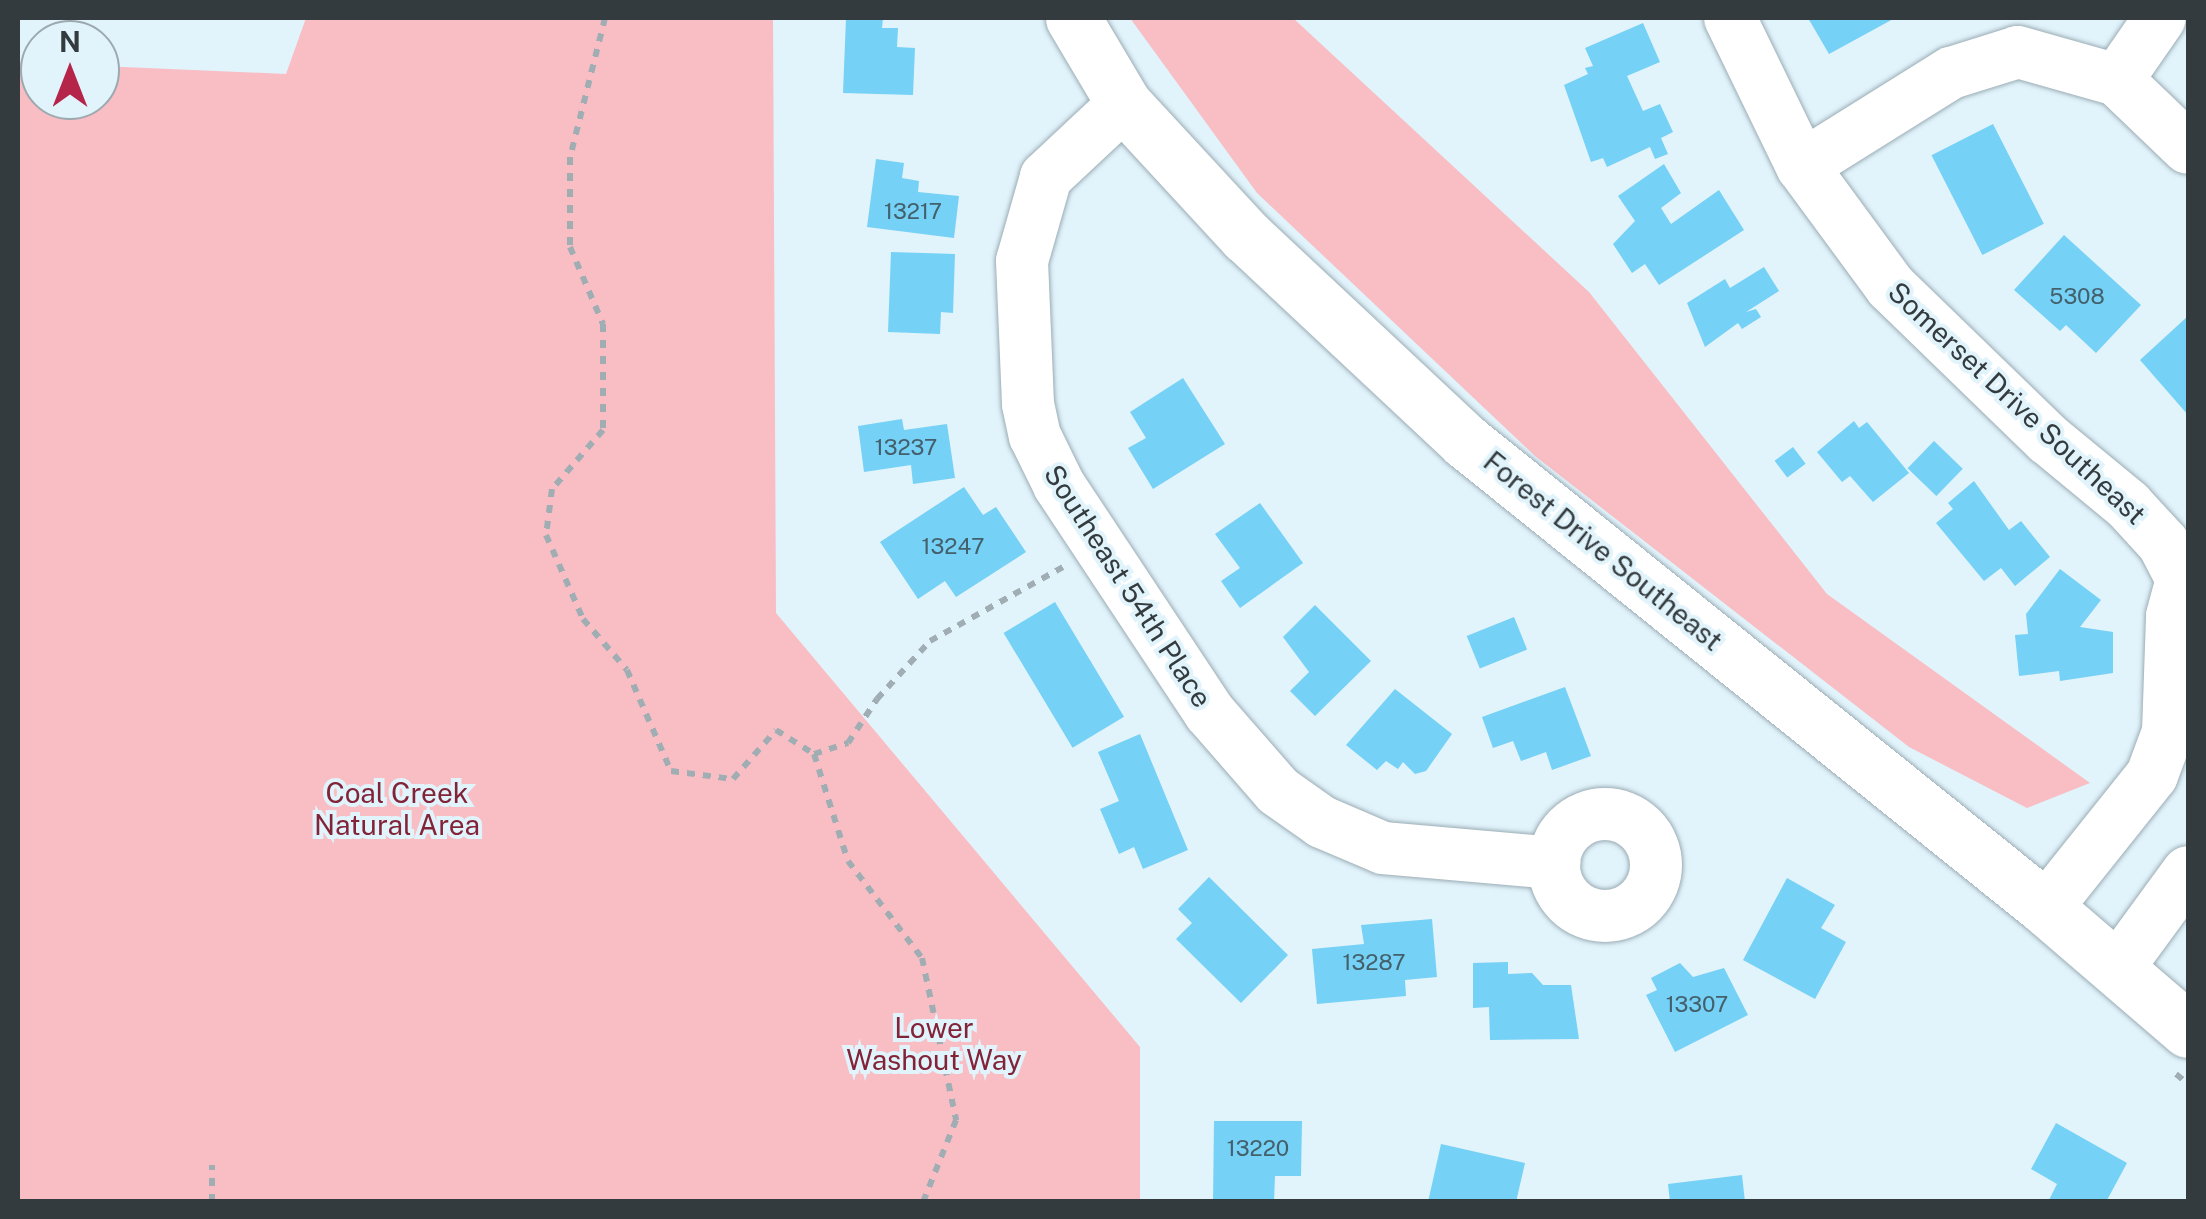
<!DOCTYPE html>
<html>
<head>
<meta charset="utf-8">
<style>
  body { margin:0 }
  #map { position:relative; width:2206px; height:1219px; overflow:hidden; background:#e1f3fb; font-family:"Public Sans",sans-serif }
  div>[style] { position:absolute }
  .green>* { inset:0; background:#f8bec4 }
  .building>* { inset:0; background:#75d1f5; transform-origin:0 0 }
  .path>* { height:6px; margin-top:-3px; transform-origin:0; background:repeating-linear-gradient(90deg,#a0aeb4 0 8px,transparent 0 16px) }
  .roads { filter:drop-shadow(0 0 2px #9bacb4) drop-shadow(0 0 2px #9bacb4) }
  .minor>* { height:52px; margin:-26px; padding:0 26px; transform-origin:26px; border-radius:26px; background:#fff }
  .minor>.ring { margin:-26px; padding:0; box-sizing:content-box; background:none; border:52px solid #fff; border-radius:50% }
  .major>* { height:55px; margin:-27.5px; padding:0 27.5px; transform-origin:27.5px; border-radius:27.5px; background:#fff }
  span { translate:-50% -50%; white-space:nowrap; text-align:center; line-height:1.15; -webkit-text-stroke:8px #e1f3fb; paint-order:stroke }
  .number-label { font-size:22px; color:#44606c }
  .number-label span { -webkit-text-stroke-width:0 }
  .street-label { font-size:28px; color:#343b3e }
  .park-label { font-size:28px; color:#832337 }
  .frame { position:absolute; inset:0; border:20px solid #343b3e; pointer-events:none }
  .north { position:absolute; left:20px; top:20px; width:100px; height:100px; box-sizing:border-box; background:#e1f3fb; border:2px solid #9ca9af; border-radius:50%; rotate:0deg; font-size:28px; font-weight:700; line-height:40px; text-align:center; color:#343b3e }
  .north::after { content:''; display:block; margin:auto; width:35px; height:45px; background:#b52449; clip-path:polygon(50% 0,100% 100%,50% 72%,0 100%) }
</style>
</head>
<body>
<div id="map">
  <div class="green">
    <div style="clip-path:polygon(306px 18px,773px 18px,776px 613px,1140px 1047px,1140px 1201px,18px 1201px,18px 62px,40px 63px,40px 100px,100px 100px,100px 66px,286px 74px)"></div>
    <div style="clip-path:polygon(1130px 18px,1293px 18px,1589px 292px,1827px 594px,2090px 783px,2027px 808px,1909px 747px,1535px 456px,1257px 193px)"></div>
  </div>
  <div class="building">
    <div style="clip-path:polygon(846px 18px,883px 18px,882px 28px,898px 28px,897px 47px,915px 48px,913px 95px,843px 93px)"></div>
    <div style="clip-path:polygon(1808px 18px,1895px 18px,1829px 54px)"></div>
    <div style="clip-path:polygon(1643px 23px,1660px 62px,1627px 76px,1643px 111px,1660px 104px,1673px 132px,1661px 138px,1668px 154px,1655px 159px,1650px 147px,1607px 167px,1603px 158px,1591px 162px,1564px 85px,1588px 74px,1585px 68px,1593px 66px,1585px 48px)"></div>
    <div style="left:1993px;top:124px;width:112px;height:69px;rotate:63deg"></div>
    <div style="clip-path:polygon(876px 159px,904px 163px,902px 178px,919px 181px,918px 192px,959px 196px,954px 238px,867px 227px)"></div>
    <div style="clip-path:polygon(1664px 164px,1681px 193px,1661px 208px,1671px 224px,1719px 190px,1744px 230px,1659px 285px,1645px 264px,1632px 273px,1613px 244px,1635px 221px,1618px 196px)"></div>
    <div style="clip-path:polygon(2064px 235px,2141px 305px,2096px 353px,2066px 325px,2060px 331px,2014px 290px)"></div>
    <div style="clip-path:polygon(891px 252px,955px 254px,953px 313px,941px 312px,940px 334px,888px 332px)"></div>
    <div style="clip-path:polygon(1764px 267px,1779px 291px,1746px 312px,1756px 309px,1761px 317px,1742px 329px,1738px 323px,1705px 347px,1687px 303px,1725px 279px,1730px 288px)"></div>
    <div style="clip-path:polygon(2188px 316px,2188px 415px,2140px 360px)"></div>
    <div style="clip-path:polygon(1183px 378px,1225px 444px,1153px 489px,1128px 448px,1146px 438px,1130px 412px)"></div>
    <div style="clip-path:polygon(902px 419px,904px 430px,947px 424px,955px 478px,913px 484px,911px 465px,864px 472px,858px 426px)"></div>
    <div style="clip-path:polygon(1854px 421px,1859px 428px,1867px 422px,1909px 473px,1873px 502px,1850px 476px,1842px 482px,1817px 452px)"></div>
    <div style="left:1934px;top:441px;width:40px;height:38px;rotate:44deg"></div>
    <div style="left:1793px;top:447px;width:21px;height:23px;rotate:53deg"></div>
    <div style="clip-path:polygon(1974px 481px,2009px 530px,2021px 521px,2050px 557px,2015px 586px,2001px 568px,1984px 581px,1936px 523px,1953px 509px,1948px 503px)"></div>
    <div style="clip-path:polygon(964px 487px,983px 515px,996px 507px,1026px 552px,956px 597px,945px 581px,918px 599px,880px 542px)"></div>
    <div style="clip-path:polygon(1260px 503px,1303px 563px,1240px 608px,1221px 581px,1240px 568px,1215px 534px)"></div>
    <div style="clip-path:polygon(2060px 569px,2101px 600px,2080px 627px,2113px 632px,2113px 673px,2060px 681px,2059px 671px,2019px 676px,2015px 635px,2028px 634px,2026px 614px)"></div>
    <div style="left:1055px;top:602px;width:134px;height:60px;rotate:59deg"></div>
    <div style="clip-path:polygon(1315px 605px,1371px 661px,1315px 716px,1290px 691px,1309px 672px,1283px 637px)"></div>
    <div style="left:1514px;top:617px;width:35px;height:51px;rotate:68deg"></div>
    <div style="clip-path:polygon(1565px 687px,1591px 756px,1552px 770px,1546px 752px,1521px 761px,1513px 741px,1493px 748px,1482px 717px)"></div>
    <div style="clip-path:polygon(1395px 689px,1452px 734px,1426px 771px,1415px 774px,1403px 762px,1398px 769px,1386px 761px,1377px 770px,1346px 745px)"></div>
    <div style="clip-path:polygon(1140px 734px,1188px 850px,1143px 869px,1134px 847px,1119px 854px,1100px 809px,1119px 801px,1098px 752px)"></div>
    <div style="clip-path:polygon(1209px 877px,1288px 955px,1241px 1003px,1176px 939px,1192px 923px,1178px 909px)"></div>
    <div style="clip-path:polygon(1787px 878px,1835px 905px,1821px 928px,1846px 942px,1815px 999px,1743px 960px)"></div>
    <div style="clip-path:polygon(1432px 919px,1437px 977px,1405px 980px,1406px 996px,1317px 1004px,1312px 949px,1364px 944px,1361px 925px)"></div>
    <div style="clip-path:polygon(1508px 962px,1508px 974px,1532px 973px,1543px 985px,1571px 985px,1579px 1039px,1490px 1040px,1489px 1007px,1473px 1008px,1473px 963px)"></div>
    <div style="clip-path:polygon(1680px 963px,1693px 977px,1724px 968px,1748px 1015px,1675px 1052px,1646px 995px,1657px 990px,1651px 978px)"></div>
    <div style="clip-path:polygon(1214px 1121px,1302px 1121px,1301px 1176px,1275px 1176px,1274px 1202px,1213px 1202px)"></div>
    <div style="clip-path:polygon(2056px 1123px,2127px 1163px,2106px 1202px,2049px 1200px,2057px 1184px,2031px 1169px)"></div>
    <div style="clip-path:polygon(1441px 1144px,1525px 1163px,1516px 1202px,1428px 1202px)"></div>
    <div style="clip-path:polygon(1742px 1175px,1745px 1202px,1670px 1202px,1668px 1184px)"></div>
  </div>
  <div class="path">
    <div style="left:605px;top:18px;width:143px;rotate:104.1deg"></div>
    <div style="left:570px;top:157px;width:90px;rotate:90deg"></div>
    <div style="left:570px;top:247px;width:84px;rotate:66.8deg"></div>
    <div style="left:603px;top:324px;width:106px;rotate:90deg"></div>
    <div style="left:603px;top:430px;width:78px;rotate:130.8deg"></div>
    <div style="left:552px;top:489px;width:46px;rotate:97.4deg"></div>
    <div style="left:546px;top:535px;width:92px;rotate:66.2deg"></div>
    <div style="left:583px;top:619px;width:67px;rotate:49.2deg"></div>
    <div style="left:627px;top:670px;width:110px;rotate:66.5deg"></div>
    <div style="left:671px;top:771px;width:63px;rotate:7.4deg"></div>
    <div style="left:733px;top:779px;width:65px;rotate:-48.7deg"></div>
    <div style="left:776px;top:730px;width:45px;rotate:32.3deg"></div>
    <div style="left:814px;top:754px;width:112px;rotate:72.4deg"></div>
    <div style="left:848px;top:861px;width:122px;rotate:52.7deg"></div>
    <div style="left:922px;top:958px;width:166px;rotate:78.1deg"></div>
    <div style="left:956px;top:1120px;width:88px;rotate:111.9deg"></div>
    <div style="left:814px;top:754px;width:36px;rotate:-18deg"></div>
    <div style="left:848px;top:743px;width:53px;rotate:-56.6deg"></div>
    <div style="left:877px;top:699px;width:79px;rotate:-47.6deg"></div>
    <div style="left:930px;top:641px;width:152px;rotate:-29.1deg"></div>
    <div style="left:2176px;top:1074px;width:16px;rotate:40deg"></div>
    <div style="left:212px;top:1202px;width:37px;rotate:-90deg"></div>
  </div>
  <div class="roads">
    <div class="minor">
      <div style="left:1730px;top:18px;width:165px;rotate:64.1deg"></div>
      <div style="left:1802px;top:166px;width:150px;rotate:53.7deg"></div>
      <div style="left:1891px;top:287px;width:219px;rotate:44.1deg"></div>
      <div style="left:2048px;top:439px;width:104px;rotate:39.5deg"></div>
      <div style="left:2128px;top:505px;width:52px;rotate:47.4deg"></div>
      <div style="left:2163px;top:543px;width:54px;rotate:62.5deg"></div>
      <div style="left:2117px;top:80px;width:75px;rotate:-55.3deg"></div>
      <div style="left:1124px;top:104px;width:107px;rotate:136.9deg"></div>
      <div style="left:1046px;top:177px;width:87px;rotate:105.9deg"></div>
      <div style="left:1022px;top:261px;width:143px;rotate:87.6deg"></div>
      <div style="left:1028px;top:404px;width:33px;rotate:78deg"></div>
      <div style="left:1035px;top:436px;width:55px;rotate:63.9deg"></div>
      <div style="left:1059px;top:485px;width:273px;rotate:56.5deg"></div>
      <div style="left:1210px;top:713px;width:103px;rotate:48.9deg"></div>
      <div style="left:1278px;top:791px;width:54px;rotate:35.2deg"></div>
      <div style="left:1322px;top:822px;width:66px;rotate:23.1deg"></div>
      <div style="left:1383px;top:848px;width:172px;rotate:5deg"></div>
      <div style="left:1802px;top:166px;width:176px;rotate:-32deg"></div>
      <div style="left:1951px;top:73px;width:70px;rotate:-17.4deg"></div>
      <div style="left:2018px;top:52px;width:103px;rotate:15.8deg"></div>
      <div style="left:2117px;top:80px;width:98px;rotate:43.8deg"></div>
      <div class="ring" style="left:1554px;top:814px;width:50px;height:50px"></div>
      <div style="left:2046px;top:908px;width:170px;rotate:-51.4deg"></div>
      <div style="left:2152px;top:775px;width:46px;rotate:-69.6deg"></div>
      <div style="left:2168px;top:732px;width:116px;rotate:-88deg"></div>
      <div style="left:2172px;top:616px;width:34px;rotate:-75deg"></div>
      <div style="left:2117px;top:969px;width:120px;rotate:-53.8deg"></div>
    </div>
    <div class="major">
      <div style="left:1073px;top:18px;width:100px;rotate:59.3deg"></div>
      <div style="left:1124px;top:104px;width:180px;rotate:47.3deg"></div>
      <div style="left:1246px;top:236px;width:300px;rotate:43.1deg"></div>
      <div style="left:1465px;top:441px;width:745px;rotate:38.79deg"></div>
      <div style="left:2046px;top:908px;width:187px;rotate:40.7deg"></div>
    </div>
  </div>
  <div class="number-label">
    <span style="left:913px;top:212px">13217</span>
    <span style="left:2077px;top:297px">5308</span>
    <span style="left:906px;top:448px">13237</span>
    <span style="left:953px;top:547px">13247</span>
    <span style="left:1374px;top:963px">13287</span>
    <span style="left:1697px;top:1005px">13307</span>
    <span style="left:1258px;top:1149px">13220</span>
  </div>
  <div class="street-label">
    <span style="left:2017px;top:403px;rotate:43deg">Somerset Drive Southeast</span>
    <span style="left:1603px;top:551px;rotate:39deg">Forest Drive Southeast</span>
    <span style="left:1128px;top:586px;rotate:57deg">Southeast 54th Place</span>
  </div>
  <div class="park-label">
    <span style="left:397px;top:809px">Coal Creek<br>Natural Area</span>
    <span style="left:934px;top:1044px">Lower<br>Washout Way</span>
  </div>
  <div class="frame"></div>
  <div class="north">N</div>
</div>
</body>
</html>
